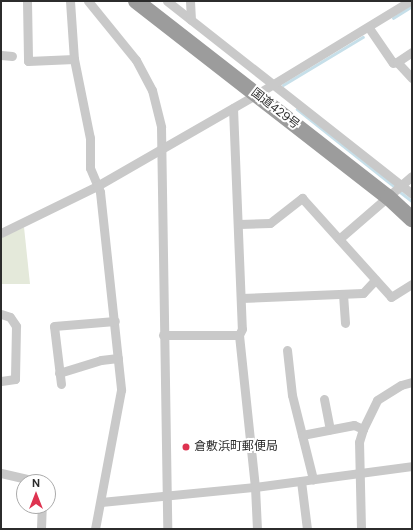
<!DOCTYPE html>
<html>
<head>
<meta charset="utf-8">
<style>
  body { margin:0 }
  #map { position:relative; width:413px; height:530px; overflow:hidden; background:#fff; font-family:"DM Sans","Noto Sans JP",sans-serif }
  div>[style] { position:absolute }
  .green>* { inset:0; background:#e4e9da }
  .stream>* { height:2.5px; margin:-1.25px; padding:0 1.25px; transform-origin:1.25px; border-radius:1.25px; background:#c6dfe9 }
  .minor>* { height:9px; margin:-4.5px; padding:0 4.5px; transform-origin:4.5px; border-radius:4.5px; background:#c9c9c9 }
  .trunk>* { height:16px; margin:-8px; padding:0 8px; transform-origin:8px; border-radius:8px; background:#9c9c9c }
  .dots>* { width:11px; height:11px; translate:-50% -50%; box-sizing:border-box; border:2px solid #fff; border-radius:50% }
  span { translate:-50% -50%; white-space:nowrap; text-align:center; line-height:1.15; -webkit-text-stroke:4px #fff; paint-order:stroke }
  .street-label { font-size:12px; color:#2c2c2c }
  .poi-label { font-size:12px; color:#2c2c2c }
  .left { translate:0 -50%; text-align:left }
  .frame { position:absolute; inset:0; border:2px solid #2c2c2c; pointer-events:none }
  .north { position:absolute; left:16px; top:474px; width:40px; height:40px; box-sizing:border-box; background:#fff; border:1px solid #ababab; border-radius:50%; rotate:0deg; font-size:11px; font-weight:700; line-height:16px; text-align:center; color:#2c2c2c }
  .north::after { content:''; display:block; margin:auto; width:14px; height:18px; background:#de3350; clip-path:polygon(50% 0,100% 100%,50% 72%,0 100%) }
</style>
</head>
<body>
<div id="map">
  <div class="green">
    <div style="clip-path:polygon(24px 227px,30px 284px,2px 284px,1px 238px)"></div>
  </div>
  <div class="stream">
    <div style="left:393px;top:18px;width:22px;rotate:-32deg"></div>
    <div style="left:283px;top:85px;width:93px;rotate:-31deg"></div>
    <div style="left:297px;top:109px;width:125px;rotate:38.5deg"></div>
    <div style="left:399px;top:191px;width:16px;rotate:38deg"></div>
  </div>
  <div class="minor">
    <div style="left:27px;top:1px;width:60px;rotate:89deg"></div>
    <div style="left:28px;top:61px;width:46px;rotate:-2.5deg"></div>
    <div style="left:70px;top:1px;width:58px;rotate:86.1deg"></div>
    <div style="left:74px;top:59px;width:81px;rotate:78.6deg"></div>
    <div style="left:90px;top:138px;width:30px;rotate:90deg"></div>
    <div style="left:90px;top:168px;width:26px;rotate:67deg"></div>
    <div style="left:100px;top:192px;width:199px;rotate:83.9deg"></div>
    <div style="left:121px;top:390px;width:141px;rotate:100.6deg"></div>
    <div style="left:88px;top:1px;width:76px;rotate:50.9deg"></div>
    <div style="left:136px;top:60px;width:34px;rotate:62deg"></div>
    <div style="left:152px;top:90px;width:38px;rotate:76deg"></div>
    <div style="left:161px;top:127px;width:402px;rotate:89.1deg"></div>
    <div style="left:167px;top:1px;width:312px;rotate:38.2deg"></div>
    <div style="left:190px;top:1px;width:19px;rotate:87deg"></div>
    <div style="left:369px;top:28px;width:42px;rotate:55.6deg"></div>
    <div style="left:393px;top:63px;width:4px;rotate:-14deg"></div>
    <div style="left:397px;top:62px;width:22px;rotate:47deg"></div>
    <div style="left:1px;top:55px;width:11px;rotate:5deg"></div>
    <div style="left:397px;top:62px;width:18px;rotate:-34deg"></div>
    <div style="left:233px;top:108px;width:221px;rotate:87.7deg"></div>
    <div style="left:242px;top:329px;width:7px;rotate:117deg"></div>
    <div style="left:239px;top:335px;width:153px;rotate:84deg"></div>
    <div style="left:255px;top:487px;width:42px;rotate:87.3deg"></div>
    <div style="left:239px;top:224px;width:31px;rotate:-2deg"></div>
    <div style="left:270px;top:223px;width:41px;rotate:-38deg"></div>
    <div style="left:302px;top:198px;width:133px;rotate:48deg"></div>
    <div style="left:391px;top:297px;width:25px;rotate:-32deg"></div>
    <div style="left:1px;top:233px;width:107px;rotate:-26.1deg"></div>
    <div style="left:97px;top:186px;width:185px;rotate:-29.9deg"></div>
    <div style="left:257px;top:94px;width:179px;rotate:-31.3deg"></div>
    <div style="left:339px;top:239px;width:96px;rotate:-40.8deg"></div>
    <div style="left:343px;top:294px;width:29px;rotate:86deg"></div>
    <div style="left:241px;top:298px;width:122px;rotate:-2.3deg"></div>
    <div style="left:363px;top:293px;width:18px;rotate:-47deg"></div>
    <div style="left:1px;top:314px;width:9px;rotate:18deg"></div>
    <div style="left:10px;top:317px;width:11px;rotate:56deg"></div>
    <div style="left:16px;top:326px;width:53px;rotate:91.1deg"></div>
    <div style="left:15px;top:379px;width:14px;rotate:172deg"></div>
    <div style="left:163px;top:335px;width:76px"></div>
    <div style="left:287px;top:350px;width:45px;rotate:83.7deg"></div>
    <div style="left:292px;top:395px;width:87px;rotate:76deg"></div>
    <div style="left:59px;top:373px;width:44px;rotate:-17.2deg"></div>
    <div style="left:101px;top:360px;width:17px;rotate:-7deg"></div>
    <div style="left:61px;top:384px;width:58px;rotate:-96.9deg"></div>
    <div style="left:54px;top:326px;width:61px;rotate:-4.7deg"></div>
    <div style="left:324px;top:399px;width:31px;rotate:79deg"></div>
    <div style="left:302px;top:435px;width:53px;rotate:-10.9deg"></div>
    <div style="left:354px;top:425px;width:10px;rotate:24deg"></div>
    <div style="left:1px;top:473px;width:40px;rotate:13deg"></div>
    <div style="left:301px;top:481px;width:48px;rotate:82.9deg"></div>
    <div style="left:101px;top:502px;width:155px;rotate:-5.6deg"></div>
    <div style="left:255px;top:487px;width:158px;rotate:-7.6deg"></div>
    <div style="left:41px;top:529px;width:23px;rotate:-88deg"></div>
    <div style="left:361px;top:529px;width:87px;rotate:-91.3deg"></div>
    <div style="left:359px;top:442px;width:14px;rotate:-73deg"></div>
    <div style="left:363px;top:429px;width:32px;rotate:-64deg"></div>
    <div style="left:377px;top:400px;width:28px;rotate:-32deg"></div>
    <div style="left:401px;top:385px;width:11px;rotate:-15deg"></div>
  </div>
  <div class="trunk">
    <div style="left:136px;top:1px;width:319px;rotate:37.9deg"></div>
    <div style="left:388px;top:197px;width:33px;rotate:43deg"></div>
  </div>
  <div class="dots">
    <div style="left:186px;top:447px;background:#de3350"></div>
  </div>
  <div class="street-label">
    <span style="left:275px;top:109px;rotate:38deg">国道429号</span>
  </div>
  <div class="poi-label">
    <span class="left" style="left:194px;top:447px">倉敷浜町郵便局</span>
  </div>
  <div class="frame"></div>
  <div class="north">N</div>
</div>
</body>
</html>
